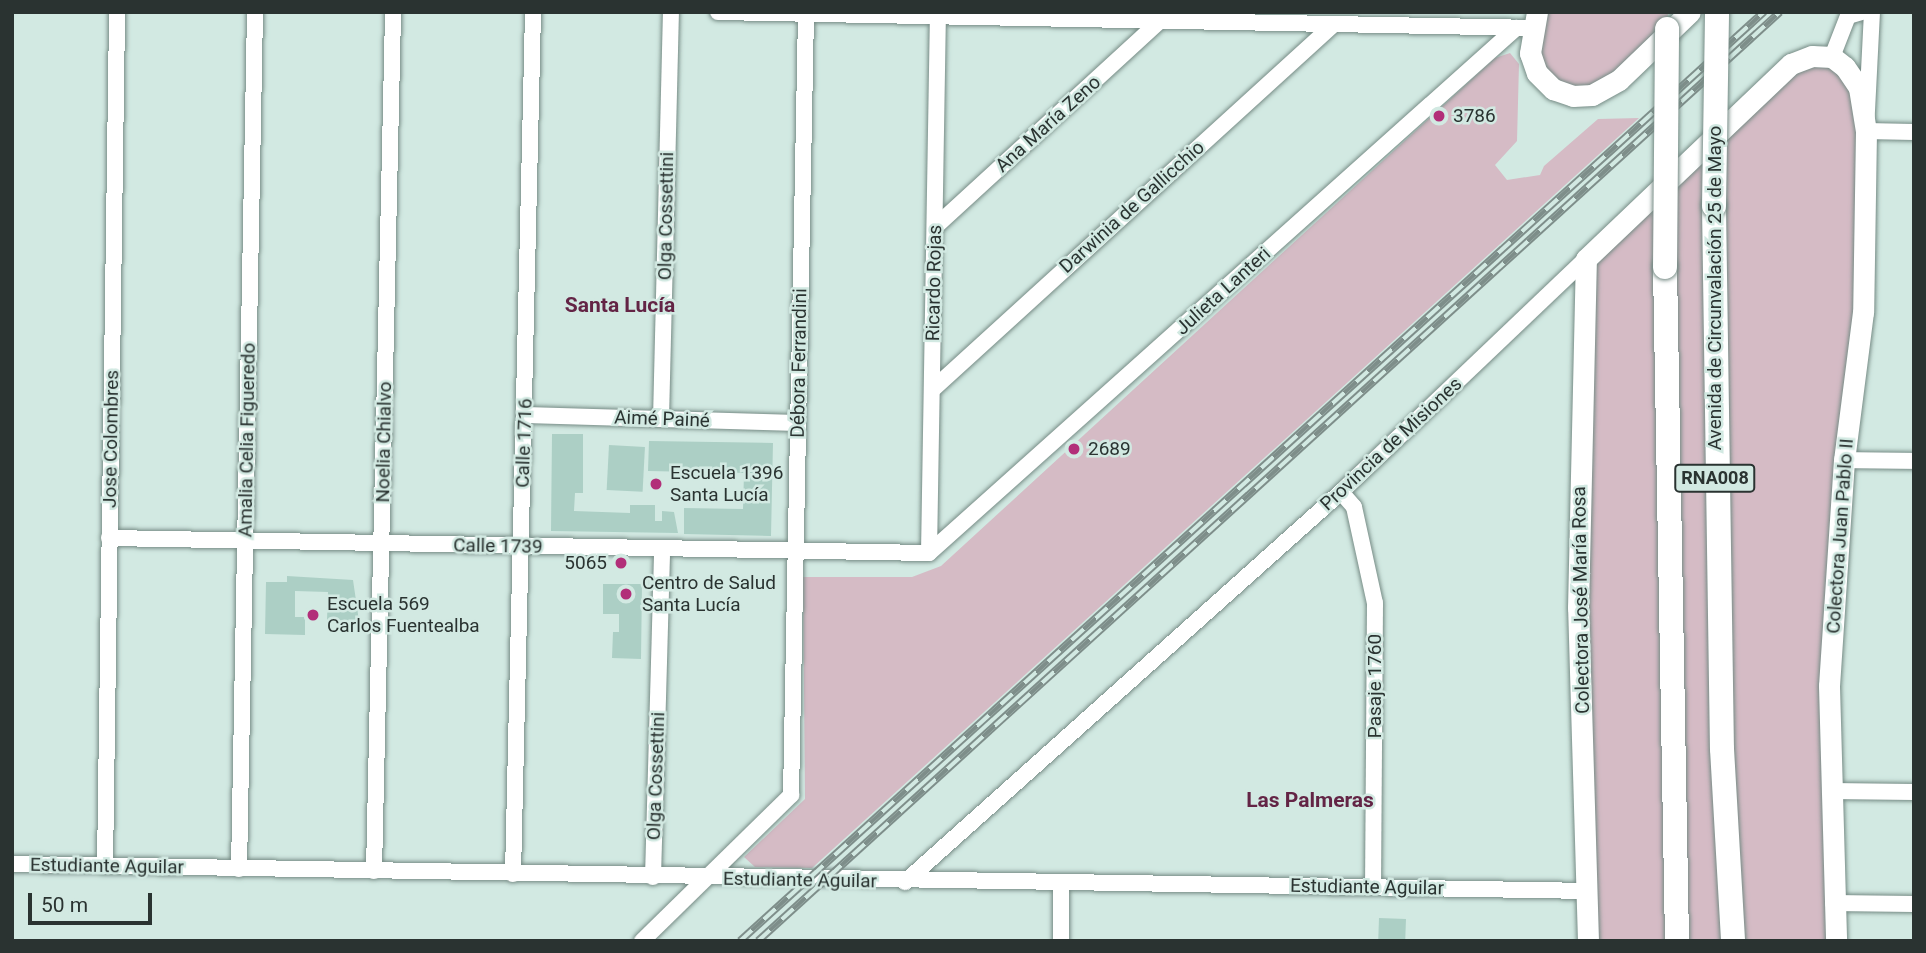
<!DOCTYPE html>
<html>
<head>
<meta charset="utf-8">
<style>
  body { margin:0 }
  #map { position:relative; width:1926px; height:953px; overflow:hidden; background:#d2e9e2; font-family:Roboto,sans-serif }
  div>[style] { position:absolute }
  .green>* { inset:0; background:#d5bbc5 }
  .building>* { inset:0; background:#accfc5; transform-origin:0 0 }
  .roads { filter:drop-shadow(0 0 2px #768b85) drop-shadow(0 0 2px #768b85) }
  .minor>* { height:16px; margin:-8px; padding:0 8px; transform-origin:8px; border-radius:8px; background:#fff }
  .major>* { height:21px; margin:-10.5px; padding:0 10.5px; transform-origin:10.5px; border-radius:10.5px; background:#fff }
  .highway>* { height:24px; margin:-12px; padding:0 12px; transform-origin:12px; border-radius:12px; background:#fff }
  .rail>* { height:8px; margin-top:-4px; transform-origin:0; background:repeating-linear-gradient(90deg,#d2e9e2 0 16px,#7e8e8a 0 32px); box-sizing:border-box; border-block:2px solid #7e8e8a }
  .bridges { filter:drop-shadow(0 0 2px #768b85) drop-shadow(0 0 2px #768b85) }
  .highway-bridge>* { height:24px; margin:-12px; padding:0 12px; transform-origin:12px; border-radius:12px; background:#fff }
  .dots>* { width:19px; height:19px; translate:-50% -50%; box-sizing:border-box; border:4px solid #d2e9e2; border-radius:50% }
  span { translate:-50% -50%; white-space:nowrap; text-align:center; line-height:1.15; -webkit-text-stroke:5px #d2e9e2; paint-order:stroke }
  .shield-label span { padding:2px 5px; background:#d2e9e2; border:2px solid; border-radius:5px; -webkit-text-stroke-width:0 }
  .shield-label { font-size:18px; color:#2a3331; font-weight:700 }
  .poi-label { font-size:19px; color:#2a3331 }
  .left { translate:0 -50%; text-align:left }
  .right { translate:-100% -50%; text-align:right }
  .street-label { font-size:19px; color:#2a3331 }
  .neighbourhood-label { font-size:21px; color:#632445; font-weight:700 }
  .frame { position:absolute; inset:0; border:14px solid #2a3331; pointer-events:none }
  .scale { position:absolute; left:28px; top:893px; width:124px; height:32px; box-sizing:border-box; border:4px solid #2a3331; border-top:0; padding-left:9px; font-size:21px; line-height:24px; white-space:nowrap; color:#2a3331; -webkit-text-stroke:5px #d2e9e2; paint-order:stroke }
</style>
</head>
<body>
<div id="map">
  <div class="green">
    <div style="clip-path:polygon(1537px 12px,1668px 12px,1667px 29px,1592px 95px,1537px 73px)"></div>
    <div style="clip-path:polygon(1510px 53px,1519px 64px,1517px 141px,1495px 165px,1507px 180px,1540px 175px,1544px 166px,1598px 119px,1639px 118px,812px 868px,755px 867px,744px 857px,805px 799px,803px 577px,912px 577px,941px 566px,1495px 58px)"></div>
    <div style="clip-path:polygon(1791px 64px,1845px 67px,1866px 131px,1839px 517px,1836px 941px,1588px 941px,1586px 259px)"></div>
  </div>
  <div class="building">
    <div style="clip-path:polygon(552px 434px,583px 434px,583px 493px,575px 493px,574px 511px,630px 513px,630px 505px,655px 505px,655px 521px,662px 521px,662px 511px,674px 512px,678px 533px,551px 531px)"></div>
    <div style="clip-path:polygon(649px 441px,773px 443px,771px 536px,684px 534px,684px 508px,743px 509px,744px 473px,648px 471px)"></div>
    <div style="left:609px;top:445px;width:36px;height:45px;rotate:3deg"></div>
    <div style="clip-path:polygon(287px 576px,353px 580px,359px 621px,327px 620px,328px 592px,295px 591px,295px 617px,305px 617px,305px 635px,265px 634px,266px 582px,287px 582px)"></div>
    <div style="clip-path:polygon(603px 584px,642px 584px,641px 659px,612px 658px,613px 632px,619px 632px,619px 614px,603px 614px)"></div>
    <div style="left:1379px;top:918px;width:27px;height:23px;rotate:2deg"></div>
  </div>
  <div class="roads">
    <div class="minor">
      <div style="left:718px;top:12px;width:815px;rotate:1.12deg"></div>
      <div style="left:1872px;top:12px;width:119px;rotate:92.9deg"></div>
      <div style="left:1866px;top:131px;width:48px;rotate:1.2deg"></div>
      <div style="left:1832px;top:57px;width:44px;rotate:-68.7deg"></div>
      <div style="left:1848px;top:16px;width:15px;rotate:-16deg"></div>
      <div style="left:935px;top:227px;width:305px;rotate:-42.5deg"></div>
      <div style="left:932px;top:390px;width:542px;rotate:-42.31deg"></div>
      <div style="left:525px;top:415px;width:273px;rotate:1.7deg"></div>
      <div style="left:661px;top:419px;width:407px;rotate:-88.6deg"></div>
      <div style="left:1844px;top:460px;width:70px;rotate:0.8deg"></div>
      <div style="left:1341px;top:492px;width:20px;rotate:49deg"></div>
      <div style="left:1354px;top:507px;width:98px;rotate:77.7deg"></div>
      <div style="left:1375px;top:603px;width:284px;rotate:90.4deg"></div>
      <div style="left:109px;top:538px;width:820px;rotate:1.05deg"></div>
      <div style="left:929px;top:553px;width:788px;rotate:-41.81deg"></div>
      <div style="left:929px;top:553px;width:541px;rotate:-89.05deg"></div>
      <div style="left:1831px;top:791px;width:83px;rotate:0.7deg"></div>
      <div style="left:12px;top:864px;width:1575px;rotate:0.98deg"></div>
      <div style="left:105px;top:866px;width:854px;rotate:-89.19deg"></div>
      <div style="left:239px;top:869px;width:857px;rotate:-88.93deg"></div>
      <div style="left:374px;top:871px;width:859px;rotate:-88.73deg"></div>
      <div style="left:513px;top:874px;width:862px;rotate:-88.67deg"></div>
      <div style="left:653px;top:877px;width:328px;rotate:-88.4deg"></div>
      <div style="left:905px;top:882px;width:585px;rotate:-41.81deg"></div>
      <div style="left:1341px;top:492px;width:338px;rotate:-43.6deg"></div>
      <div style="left:1061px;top:883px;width:58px;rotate:90deg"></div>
      <div style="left:1833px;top:903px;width:81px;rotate:0.7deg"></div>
      <div style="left:642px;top:941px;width:209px;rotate:-44.4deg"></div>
      <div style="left:791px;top:795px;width:781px;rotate:-88.9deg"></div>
    </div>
    <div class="major">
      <div style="left:1537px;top:12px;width:42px;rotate:99.7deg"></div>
      <div style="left:1530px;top:53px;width:21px;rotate:71deg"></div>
      <div style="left:1537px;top:73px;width:23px;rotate:45deg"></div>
      <div style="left:1553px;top:89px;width:21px;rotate:19deg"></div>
      <div style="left:1573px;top:96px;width:19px;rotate:-3deg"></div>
      <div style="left:1592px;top:95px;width:31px;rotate:-29deg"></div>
      <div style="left:1619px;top:80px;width:98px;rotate:-43.8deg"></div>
      <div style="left:1588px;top:941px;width:333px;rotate:-91.7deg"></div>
      <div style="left:1578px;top:608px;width:349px;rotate:-88.7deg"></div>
      <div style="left:1586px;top:259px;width:283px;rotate:-43.6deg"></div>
      <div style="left:1791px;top:64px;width:22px;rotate:-21deg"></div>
      <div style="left:1812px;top:56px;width:20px;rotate:3deg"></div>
      <div style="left:1832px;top:57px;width:16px;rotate:38deg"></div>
      <div style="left:1845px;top:67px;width:25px;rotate:56deg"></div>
      <div style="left:1859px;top:88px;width:44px;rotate:80.8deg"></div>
      <div style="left:1866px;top:131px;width:181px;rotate:90.9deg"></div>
      <div style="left:1863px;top:312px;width:149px;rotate:97.3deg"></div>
      <div style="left:1844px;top:460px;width:226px;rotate:93.8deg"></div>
      <div style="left:1829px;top:686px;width:255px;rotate:88.4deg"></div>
    </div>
    <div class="highway">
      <div style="left:1714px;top:206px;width:543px;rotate:89.16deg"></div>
      <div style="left:1722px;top:749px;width:192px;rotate:86.7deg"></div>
      <div style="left:1665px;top:267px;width:674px;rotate:88.98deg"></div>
    </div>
  </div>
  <div class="rail">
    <div style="left:740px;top:941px;width:1383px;rotate:-42.22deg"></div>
    <div style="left:758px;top:941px;width:1381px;rotate:-42.27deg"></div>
  </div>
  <div class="bridges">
    <div class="highway-bridge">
      <div style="left:1714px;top:206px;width:194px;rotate:-89.1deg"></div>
      <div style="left:1665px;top:267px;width:238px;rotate:-89.5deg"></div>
    </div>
  </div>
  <div class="dots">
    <div style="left:1439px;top:116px;background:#b22f79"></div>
    <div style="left:1074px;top:449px;background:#b22f79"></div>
    <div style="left:656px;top:484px;background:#b22f79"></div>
    <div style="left:621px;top:563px;background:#b22f79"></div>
    <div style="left:626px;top:594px;background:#b22f79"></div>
    <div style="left:313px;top:615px;background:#b22f79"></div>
  </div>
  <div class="shield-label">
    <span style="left:1715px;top:478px">RNA008</span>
  </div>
  <div class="poi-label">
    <span class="left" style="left:1453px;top:116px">3786</span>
    <span class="left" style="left:1088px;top:449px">2689</span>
    <span class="left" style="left:670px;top:484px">Escuela 1396<br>Santa Lucía</span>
    <span class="right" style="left:607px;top:563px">5065</span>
    <span class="left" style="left:642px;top:594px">Centro de Salud<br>Santa Lucía</span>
    <span class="left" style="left:327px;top:615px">Escuela 569<br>Carlos Fuentealba</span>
  </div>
  <div class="street-label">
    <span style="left:1048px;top:124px;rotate:-42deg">Ana María Zeno</span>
    <span style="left:1132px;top:207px;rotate:-42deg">Darwinia de Gallicchio</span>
    <span style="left:666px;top:216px;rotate:-89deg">Olga Cossettini</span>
    <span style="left:934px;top:283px;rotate:-89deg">Ricardo Rojas</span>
    <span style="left:1715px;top:288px;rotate:-90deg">Avenida de Circunvalación 25 de Mayo</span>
    <span style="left:1223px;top:291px;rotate:-42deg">Julieta Lanteri</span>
    <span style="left:799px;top:363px;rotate:-89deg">Débora Ferrandini</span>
    <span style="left:662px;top:419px;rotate:2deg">Aimé Painé</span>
    <span style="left:111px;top:439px;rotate:-89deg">Jose Colombres</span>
    <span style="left:247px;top:440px;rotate:-89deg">Amalia Celia Figueredo</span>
    <span style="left:384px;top:442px;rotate:-89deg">Noelia Chialvo</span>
    <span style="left:524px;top:443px;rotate:-88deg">Calle 1716</span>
    <span style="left:1391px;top:444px;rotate:-43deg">Provincia de Misiones</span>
    <span style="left:1840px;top:536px;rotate:-86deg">Colectora Juan Pablo II</span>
    <span style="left:498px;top:546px;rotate:1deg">Calle 1739</span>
    <span style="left:1581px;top:600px;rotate:-91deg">Colectora José María Rosa</span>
    <span style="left:1375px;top:686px;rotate:-90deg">Pasaje 1760</span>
    <span style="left:656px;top:776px;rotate:-88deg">Olga Cossettini</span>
    <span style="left:107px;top:866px;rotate:1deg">Estudiante Aguilar</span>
    <span style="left:800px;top:880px;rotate:1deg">Estudiante Aguilar</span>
    <span style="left:1367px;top:887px;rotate:1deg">Estudiante Aguilar</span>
  </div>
  <div class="neighbourhood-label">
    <span style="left:620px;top:305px">Santa Lucía</span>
    <span style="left:1310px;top:800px">Las Palmeras</span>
  </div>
  <div class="frame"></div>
  <div class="scale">50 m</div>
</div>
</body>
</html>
